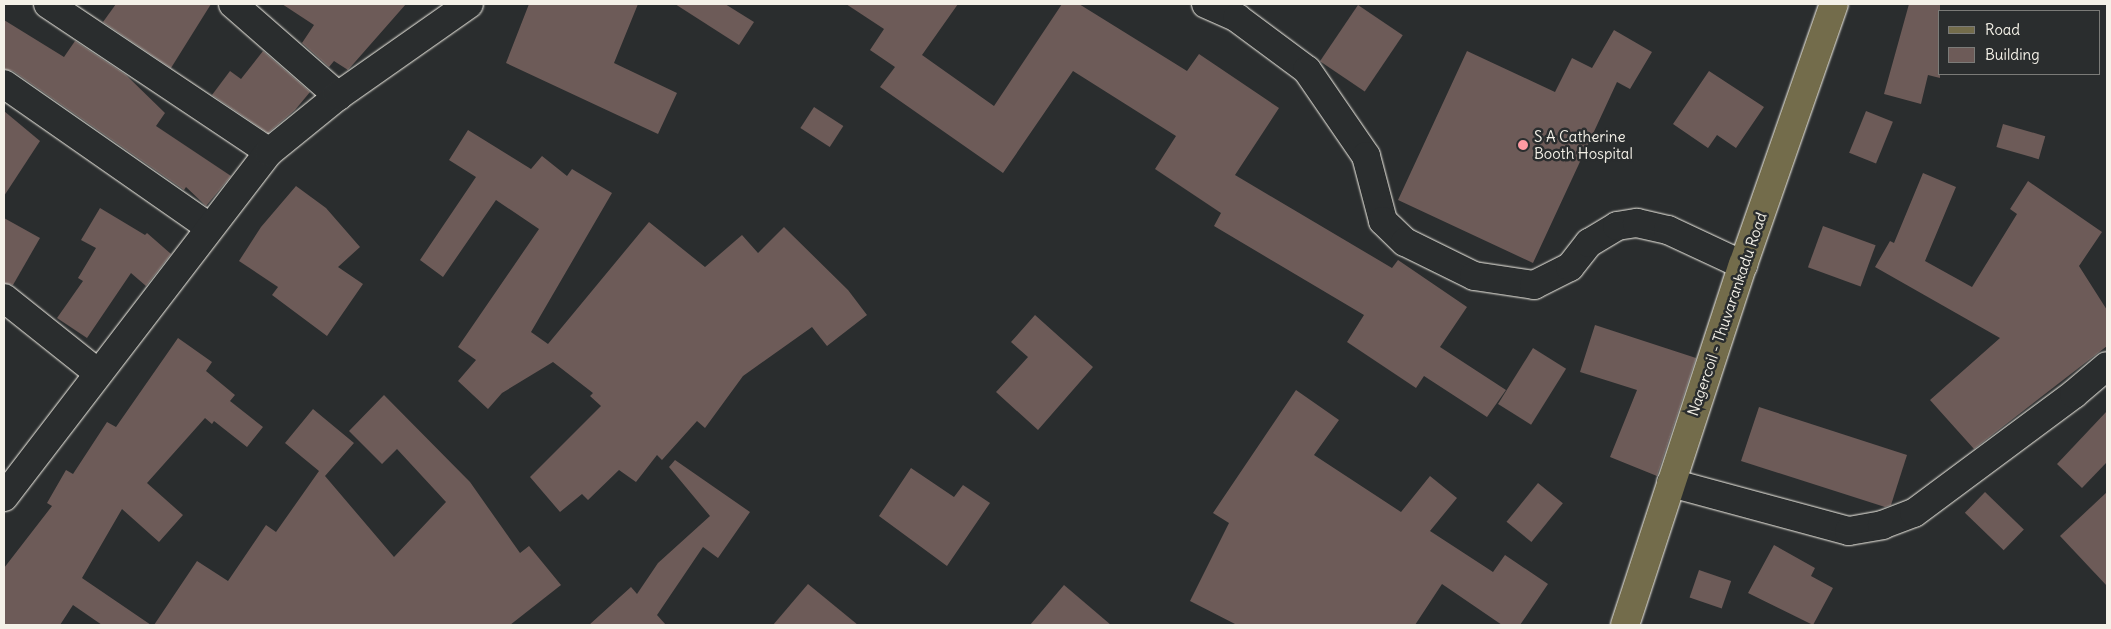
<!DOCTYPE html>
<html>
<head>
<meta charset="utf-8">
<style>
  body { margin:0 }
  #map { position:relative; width:2111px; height:629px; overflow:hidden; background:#2a2d2e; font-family:Delius,sans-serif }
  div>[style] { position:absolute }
  .building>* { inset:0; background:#6d5b58; transform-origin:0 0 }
  .roads { filter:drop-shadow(0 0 1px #f4f1e8) drop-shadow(0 0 1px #f4f1e8) }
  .minor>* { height:28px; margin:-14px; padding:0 14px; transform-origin:14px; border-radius:14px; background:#2a2d2e }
  .major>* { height:28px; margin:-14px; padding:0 14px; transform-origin:14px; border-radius:14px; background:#736c4b }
  .dots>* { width:14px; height:14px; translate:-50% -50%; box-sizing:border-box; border:2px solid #2a2d2e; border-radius:50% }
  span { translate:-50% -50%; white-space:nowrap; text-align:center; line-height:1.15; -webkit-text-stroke:5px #2a2d2e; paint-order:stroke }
  .poi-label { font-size:15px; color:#f4f1e8 }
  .left { translate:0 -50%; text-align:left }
  .street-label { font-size:15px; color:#f4f1e8 }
  .frame { position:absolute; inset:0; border:5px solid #f4f1e8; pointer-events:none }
  .legend { position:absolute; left:1938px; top:10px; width:162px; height:65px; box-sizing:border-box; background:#2a2d2e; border:1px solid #7b7b78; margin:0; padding:6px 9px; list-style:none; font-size:15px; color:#f4f1e8 }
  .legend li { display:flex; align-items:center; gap:10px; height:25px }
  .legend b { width:25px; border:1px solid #7b7b78 }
</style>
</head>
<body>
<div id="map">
  <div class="building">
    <div style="clip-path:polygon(116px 4px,211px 4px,171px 68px,103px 22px)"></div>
    <div style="clip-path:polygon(282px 4px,406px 4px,348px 70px,334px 61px,329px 67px,302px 43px,314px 25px)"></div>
    <div style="clip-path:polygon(529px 4px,638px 4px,614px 63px,677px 93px,658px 134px,506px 63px)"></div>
    <div style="clip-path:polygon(675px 4px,725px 4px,754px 22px,739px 45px)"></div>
    <div style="clip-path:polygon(846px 4px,958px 4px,922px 55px,994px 106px,1062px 4px,1079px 4px,1187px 71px,1199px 54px,1279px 108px,1235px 175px,1392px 268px,1398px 260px,1467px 307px,1440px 347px,1506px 390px,1487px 417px,1424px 376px,1416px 388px,1347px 342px,1364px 315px,1214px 226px,1221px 213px,1155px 169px,1176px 136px,1073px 71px,1003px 173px,880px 87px,895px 67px,870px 50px,884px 29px)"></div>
    <div style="clip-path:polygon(1909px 4px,1940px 4px,1940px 78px,1928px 75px,1921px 104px,1884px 94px)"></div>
    <div style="left:1358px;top:5px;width:54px;height:68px;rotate:34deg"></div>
    <div style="clip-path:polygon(4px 20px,64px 57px,75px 41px,126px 75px,165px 113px,156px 126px,231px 176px,206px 206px,186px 187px,184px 190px,13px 71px,4px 69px)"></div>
    <div style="clip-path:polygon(1614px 30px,1652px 52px,1630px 89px,1617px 82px,1533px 263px,1398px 200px,1467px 51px,1555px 92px,1572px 58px,1592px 68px)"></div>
    <div style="clip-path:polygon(263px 51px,310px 92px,295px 110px,268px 133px,212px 95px,230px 71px,241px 79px)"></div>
    <div style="clip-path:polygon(1709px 71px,1764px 107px,1736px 148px,1717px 135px,1708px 148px,1673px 124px)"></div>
    <div style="left:814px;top:107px;width:35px;height:25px;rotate:33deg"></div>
    <div style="clip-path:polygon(4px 111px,40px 141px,4px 196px)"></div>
    <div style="left:1866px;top:111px;width:29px;height:45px;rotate:22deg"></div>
    <div style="left:2003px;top:124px;width:44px;height:24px;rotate:16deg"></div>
    <div style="clip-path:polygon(468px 130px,531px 169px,542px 156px,567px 176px,572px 169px,612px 193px,531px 332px,548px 344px,649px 222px,705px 267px,742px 235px,758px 253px,784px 227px,848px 290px,867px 315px,827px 346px,812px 327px,743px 376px,705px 428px,697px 421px,662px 460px,657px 455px,636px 482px,619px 470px,588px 500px,582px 494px,560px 512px,530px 477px,601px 406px,590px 396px,593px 393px,553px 362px,502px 393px,488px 409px,458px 381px,476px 360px,458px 347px,539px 229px,496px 200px,443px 277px,420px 260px,476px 177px,449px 160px)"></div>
    <div style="clip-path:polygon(1923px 173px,1956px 187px,1925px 261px,1972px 287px,2017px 214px,2010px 209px,2028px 181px,2102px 232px,2079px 266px,2107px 310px,2107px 346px,1974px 449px,1930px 400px,2000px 338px,1875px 267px,1890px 241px,1894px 243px)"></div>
    <div style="clip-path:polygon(296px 186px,326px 208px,360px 247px,338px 267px,363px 284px,327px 336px,272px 295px,278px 287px,239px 261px,261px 227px)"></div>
    <div style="clip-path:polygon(100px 208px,145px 235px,147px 233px,171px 254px,146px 286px,131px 273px,87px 338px,57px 318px,83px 281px,78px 278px,96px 248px,81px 240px)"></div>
    <div style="clip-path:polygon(4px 218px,40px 238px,13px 285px,4px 283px)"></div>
    <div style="left:1823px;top:226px;width:56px;height:44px;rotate:20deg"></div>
    <div style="clip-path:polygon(1035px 315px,1093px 367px,1038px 430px,996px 392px,1028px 357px,1011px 342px)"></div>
    <div style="clip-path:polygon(1595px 325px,1696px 358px,1657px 476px,1610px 457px,1637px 390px,1580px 372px)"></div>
    <div style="clip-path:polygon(178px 338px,212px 362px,206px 371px,235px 395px,230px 401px,263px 427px,247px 447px,214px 421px,212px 424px,205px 418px,147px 483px,183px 515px,159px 542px,122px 509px,82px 578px,151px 625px,102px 625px,73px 605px,60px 625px,4px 625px,4px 568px,52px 506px,47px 503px,66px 470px,73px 474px,107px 422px,116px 427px)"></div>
    <div style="left:1533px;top:348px;width:39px;height:66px;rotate:32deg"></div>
    <div style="clip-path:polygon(1296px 390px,1339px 420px,1314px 455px,1401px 512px,1430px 476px,1457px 498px,1430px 531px,1493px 572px,1505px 555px,1548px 584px,1520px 625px,1502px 625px,1442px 584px,1415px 625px,1237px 625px,1190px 601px,1229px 523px,1213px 513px)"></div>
    <div style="clip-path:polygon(384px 395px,470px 482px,520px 553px,529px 546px,561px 585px,510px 625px,154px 625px,197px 561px,228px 581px,266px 525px,276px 532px,319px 471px,285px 443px,313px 409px,354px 443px,325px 476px,394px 557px,446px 502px,397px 449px,382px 464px,349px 431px)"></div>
    <div style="clip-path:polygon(1759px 407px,1907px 455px,1891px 505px,1885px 507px,1741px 461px)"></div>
    <div style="clip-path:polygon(2107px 411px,2107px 462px,2082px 488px,2057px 464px)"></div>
    <div style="clip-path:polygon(675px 460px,750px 512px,718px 558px,703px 547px,657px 615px,666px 625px,589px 625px,631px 587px,637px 594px,658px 563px,710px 516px,669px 467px)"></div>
    <div style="clip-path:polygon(911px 468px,954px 497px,963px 485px,990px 503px,947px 566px,879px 516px)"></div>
    <div style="left:1538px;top:483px;width:32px;height:50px;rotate:39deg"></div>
    <div style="left:1985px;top:492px;width:54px;height:29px;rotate:44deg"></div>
    <div style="clip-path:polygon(2107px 492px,2107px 586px,2060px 536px)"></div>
    <div style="clip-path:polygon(1774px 545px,1815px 568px,1811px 576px,1833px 588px,1813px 625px,1748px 593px)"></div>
    <div style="left:1699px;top:570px;width:34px;height:29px;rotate:19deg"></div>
    <div style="clip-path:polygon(808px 584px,858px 625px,773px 625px)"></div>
    <div style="clip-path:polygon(1064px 585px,1111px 625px,1030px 625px)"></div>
  </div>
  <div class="roads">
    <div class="minor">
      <div style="left:48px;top:4px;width:266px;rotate:33.8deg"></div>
      <div style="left:233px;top:4px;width:140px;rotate:41.2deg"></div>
      <div style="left:1206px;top:4px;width:34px;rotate:24deg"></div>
      <div style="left:1237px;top:18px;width:87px;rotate:36.6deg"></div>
      <div style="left:1307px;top:70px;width:104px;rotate:55.5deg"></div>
      <div style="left:1366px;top:156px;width:67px;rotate:75.3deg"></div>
      <div style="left:1383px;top:221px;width:30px;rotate:44deg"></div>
      <div style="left:1405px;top:242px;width:77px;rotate:26.2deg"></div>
      <div style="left:1474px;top:276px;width:61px;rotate:8.5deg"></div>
      <div style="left:1534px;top:285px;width:40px;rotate:-26.6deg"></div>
      <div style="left:1570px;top:267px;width:31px;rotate:-52deg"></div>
      <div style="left:1589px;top:243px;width:33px;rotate:-31deg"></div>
      <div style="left:1617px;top:226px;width:20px;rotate:-9deg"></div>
      <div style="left:1637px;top:223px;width:32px;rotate:13deg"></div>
      <div style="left:1668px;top:230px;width:83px;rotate:25deg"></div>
      <div style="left:4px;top:84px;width:250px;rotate:34.9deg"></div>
      <div style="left:4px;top:298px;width:120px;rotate:38.6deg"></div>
      <div style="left:1671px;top:483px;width:184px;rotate:15.1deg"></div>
      <div style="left:1849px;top:531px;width:34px;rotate:-10deg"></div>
      <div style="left:1882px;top:525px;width:34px;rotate:-21deg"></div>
      <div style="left:1914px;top:513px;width:199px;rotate:-36.6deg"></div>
      <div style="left:2074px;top:394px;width:43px;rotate:-40.3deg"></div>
      <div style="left:4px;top:497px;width:435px;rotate:-52.5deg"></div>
      <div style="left:269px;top:152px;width:89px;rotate:-39.1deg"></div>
      <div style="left:338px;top:96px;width:160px;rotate:-35.1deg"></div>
    </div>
    <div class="major">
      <div style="left:1625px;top:625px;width:379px;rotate:-71.9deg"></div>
      <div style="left:1743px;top:265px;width:276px;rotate:-70.8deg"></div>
    </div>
  </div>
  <div class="dots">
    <div style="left:1523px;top:145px;background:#ff9aa2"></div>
  </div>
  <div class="poi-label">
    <span class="left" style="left:1534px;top:145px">S A Catherine<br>Booth Hospital</span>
  </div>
  <div class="street-label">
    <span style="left:1727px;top:314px;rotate:-71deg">Nagercoil - Thuvarankadu Road</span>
  </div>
  <div class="frame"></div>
  <ul class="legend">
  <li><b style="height:6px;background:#736c4b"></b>Road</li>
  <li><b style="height:14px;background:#6d5b58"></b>Building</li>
  </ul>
</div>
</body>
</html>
